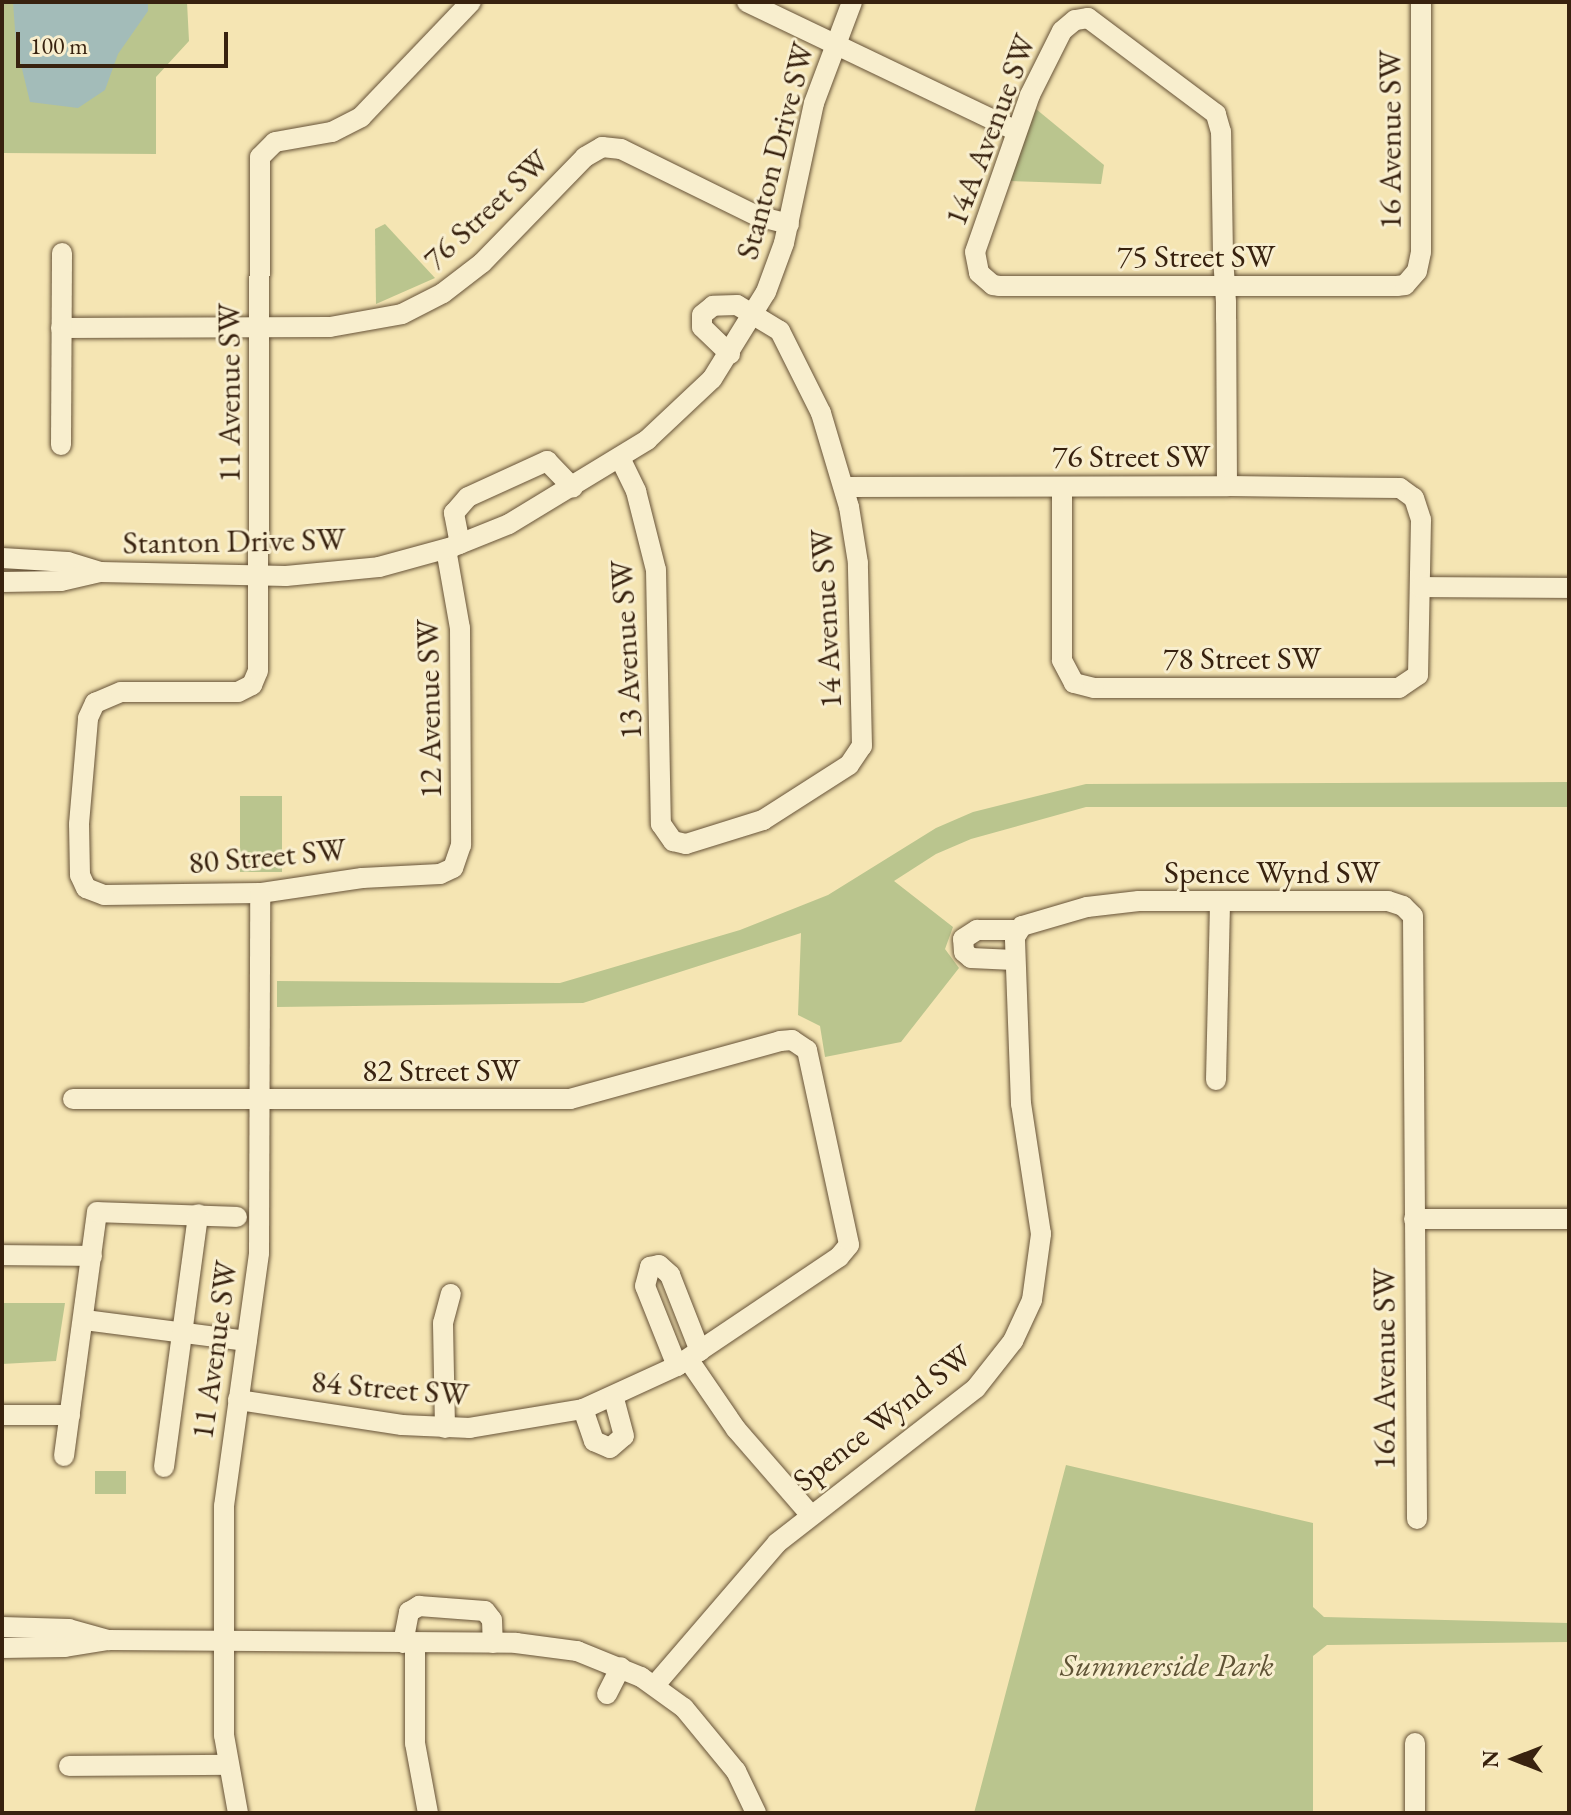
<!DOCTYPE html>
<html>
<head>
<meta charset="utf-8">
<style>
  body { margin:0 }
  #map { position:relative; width:1571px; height:1815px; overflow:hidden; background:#f5e5b3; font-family:"EB Garamond",serif }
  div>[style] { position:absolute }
  .green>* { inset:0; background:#bac58e; transform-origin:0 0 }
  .water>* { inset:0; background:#a3bcb9 }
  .roads { filter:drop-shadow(0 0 2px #675338) drop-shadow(0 0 2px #675338) }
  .minor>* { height:20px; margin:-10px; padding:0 10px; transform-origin:10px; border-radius:10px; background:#f8eece }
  span { translate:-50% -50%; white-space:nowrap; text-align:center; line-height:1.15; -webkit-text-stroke:6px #f8eece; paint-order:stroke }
  .street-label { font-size:32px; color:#38220f }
  .park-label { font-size:32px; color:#5f5335; font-style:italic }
  .frame { position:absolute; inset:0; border:4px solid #38220f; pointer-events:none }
  .north { position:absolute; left:1475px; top:1719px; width:80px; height:80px; -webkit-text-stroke:6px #f8eece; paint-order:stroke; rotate:270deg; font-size:22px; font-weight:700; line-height:32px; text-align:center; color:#38220f }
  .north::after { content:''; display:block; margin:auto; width:28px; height:36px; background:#38220f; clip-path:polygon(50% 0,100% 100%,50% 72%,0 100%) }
  .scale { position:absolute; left:16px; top:32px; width:212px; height:36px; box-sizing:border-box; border:4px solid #38220f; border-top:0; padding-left:10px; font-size:24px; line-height:28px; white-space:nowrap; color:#38220f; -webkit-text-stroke:6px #f8eece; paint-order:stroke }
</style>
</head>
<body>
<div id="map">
  <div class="green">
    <div style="clip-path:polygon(2px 2px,187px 2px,189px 41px,156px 77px,156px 154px,2px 153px)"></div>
    <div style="clip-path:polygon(1036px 109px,1104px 165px,1101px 184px,1010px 181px)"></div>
    <div style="clip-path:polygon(385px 224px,435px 278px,376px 304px,375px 229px)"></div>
    <div style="clip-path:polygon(1569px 782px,1569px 807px,1086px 807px,971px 839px,936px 854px,894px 881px,953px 927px,945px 949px,959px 968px,901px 1042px,825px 1057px,820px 1026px,798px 1015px,801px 933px,583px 1003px,277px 1007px,277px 981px,560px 983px,740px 930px,828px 895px,936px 828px,973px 812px,1086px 784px)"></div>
    <div style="left:282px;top:796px;width:76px;height:42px;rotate:90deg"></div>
    <div style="clip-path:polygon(2px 1303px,65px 1303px,56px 1361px,2px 1364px)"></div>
    <div style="clip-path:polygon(1066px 1465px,1313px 1523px,1313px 1607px,1324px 1617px,1569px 1623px,1569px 1642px,1327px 1645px,1313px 1656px,1313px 1813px,974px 1813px)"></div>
    <div style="left:95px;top:1471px;width:31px;height:23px"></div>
  </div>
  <div class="water">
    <div style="clip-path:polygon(13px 2px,148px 2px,148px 11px,118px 54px,105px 90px,78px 108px,30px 102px,16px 44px)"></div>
  </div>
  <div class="roads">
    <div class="minor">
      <div style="left:747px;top:2px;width:298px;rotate:25.6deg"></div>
      <div style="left:61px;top:328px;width:269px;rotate:-0.2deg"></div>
      <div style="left:330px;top:327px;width:73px;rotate:-10.2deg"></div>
      <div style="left:402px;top:314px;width:46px;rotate:-27.1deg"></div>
      <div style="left:443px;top:293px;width:49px;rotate:-37.6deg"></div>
      <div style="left:482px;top:263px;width:148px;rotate:-45.8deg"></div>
      <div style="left:585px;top:157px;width:20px;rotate:-30deg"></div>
      <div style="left:602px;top:147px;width:19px;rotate:6deg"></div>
      <div style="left:621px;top:149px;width:152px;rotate:26.2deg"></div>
      <div style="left:757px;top:216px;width:33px;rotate:14deg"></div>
      <div style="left:61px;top:445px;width:192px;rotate:-89.7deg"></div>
      <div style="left:620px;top:458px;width:37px;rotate:64deg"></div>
      <div style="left:636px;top:491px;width:81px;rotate:75.8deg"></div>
      <div style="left:656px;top:570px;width:254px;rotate:88.9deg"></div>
      <div style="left:661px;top:824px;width:21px;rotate:55deg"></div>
      <div style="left:673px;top:841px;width:13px;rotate:13deg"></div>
      <div style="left:686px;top:844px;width:81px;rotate:-17.3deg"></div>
      <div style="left:763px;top:820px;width:102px;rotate:-32.6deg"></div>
      <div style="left:849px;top:765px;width:23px;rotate:-56deg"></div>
      <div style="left:862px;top:746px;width:183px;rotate:-91.3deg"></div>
      <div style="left:858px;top:563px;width:57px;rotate:-99.1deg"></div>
      <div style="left:849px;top:507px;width:98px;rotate:-106.6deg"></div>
      <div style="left:821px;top:413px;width:92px;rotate:-116.6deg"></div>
      <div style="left:780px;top:331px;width:50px;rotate:-148.8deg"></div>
      <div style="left:737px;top:305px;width:24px;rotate:178deg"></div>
      <div style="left:713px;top:306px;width:14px;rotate:141deg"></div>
      <div style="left:702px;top:315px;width:12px;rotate:90deg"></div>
      <div style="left:702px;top:327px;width:39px;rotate:44deg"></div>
      <div style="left:1227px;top:486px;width:167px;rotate:-90.3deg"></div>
      <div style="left:1226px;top:319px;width:17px;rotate:-90deg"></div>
      <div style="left:1226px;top:302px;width:16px;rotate:-94deg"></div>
      <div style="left:1225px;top:286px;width:30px;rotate:-94deg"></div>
      <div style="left:1223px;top:256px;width:124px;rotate:-90.9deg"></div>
      <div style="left:1221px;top:132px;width:19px;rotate:-106deg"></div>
      <div style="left:1216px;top:114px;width:160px;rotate:-143.1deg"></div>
      <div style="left:1088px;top:18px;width:13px;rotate:171deg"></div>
      <div style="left:1075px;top:20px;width:17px;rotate:140deg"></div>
      <div style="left:1062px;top:31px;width:72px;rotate:116.6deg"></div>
      <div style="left:1030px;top:95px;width:166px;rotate:109.3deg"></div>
      <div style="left:975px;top:252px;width:21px;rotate:79deg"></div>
      <div style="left:979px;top:273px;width:18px;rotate:41deg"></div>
      <div style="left:993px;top:285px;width:6px;rotate:9deg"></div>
      <div style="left:999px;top:286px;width:398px"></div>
      <div style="left:1397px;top:286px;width:8px;rotate:-7deg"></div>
      <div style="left:1405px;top:285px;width:18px;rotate:-49deg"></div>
      <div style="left:1417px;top:271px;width:19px;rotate:-78deg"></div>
      <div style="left:1421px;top:252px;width:250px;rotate:-90deg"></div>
      <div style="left:844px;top:487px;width:383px;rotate:-0.1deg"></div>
      <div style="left:1227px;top:486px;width:173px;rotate:0.7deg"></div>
      <div style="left:1400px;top:488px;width:17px;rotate:36deg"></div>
      <div style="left:1414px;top:498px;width:23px;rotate:72deg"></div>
      <div style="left:1421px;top:520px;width:155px;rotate:91.1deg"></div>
      <div style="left:1418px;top:675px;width:23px;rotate:146deg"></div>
      <div style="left:1399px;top:688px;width:305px;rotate:180deg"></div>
      <div style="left:1094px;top:688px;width:21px;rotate:-166deg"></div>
      <div style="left:1074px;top:683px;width:26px;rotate:-118deg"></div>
      <div style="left:1062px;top:660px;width:173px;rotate:-90deg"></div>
      <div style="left:460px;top:544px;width:32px;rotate:-101deg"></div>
      <div style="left:454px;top:513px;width:21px;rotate:-49deg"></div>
      <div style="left:468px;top:497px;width:87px;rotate:-24.5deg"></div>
      <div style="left:547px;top:461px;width:37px;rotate:46deg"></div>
      <div style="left:446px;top:549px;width:80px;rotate:80deg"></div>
      <div style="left:460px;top:628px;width:217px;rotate:89.7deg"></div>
      <div style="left:461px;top:845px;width:24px;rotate:109deg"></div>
      <div style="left:453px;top:868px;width:14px;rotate:155deg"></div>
      <div style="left:440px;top:874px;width:78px;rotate:177.1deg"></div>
      <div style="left:362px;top:878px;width:103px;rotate:171.6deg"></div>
      <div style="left:260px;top:893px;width:156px;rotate:179.3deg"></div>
      <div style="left:104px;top:895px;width:19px;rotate:-159deg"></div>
      <div style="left:86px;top:888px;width:14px;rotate:-115deg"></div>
      <div style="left:80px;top:875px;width:51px;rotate:-91.1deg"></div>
      <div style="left:79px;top:824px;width:106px;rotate:-85.1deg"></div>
      <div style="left:88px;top:718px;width:17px;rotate:-65deg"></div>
      <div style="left:95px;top:703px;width:28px;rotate:-23deg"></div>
      <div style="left:121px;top:692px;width:117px"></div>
      <div style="left:238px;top:692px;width:16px;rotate:-27deg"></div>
      <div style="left:252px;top:685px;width:15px;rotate:-67deg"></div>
      <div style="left:258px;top:671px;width:514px;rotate:-89.78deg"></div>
      <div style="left:260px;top:157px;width:21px;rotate:-45deg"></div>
      <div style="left:275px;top:142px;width:58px;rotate:-10deg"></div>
      <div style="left:332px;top:132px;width:33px;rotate:-27deg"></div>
      <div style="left:361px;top:117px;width:159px;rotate:-46.3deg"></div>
      <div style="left:2px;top:558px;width:66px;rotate:3.5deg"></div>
      <div style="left:68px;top:562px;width:34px;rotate:17deg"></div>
      <div style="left:2px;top:582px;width:59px;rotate:-1deg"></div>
      <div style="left:61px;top:581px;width:40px;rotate:-13deg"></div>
      <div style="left:100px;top:572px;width:186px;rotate:1.2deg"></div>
      <div style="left:286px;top:576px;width:93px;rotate:-5.5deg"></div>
      <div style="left:379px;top:567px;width:76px;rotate:-15.3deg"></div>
      <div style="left:452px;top:547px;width:61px;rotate:-22deg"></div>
      <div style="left:509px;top:524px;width:162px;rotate:-31.3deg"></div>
      <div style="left:647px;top:440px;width:89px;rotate:-43.2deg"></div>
      <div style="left:712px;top:379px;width:102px;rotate:-58.2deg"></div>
      <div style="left:766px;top:292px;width:52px;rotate:-69.8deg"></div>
      <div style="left:784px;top:243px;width:143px;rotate:-77.9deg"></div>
      <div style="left:814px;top:103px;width:108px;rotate:-69.4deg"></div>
      <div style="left:1420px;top:587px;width:149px;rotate:0.4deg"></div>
      <div style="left:1014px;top:960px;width:43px;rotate:-177.3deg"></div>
      <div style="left:971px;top:958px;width:9px;rotate:-139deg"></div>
      <div style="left:964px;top:952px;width:13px;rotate:-94deg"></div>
      <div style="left:963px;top:939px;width:17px;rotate:-33deg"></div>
      <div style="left:977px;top:930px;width:41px"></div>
      <div style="left:1216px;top:1080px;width:179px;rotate:-88.7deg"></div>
      <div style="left:73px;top:1099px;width:497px"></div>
      <div style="left:570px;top:1099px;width:218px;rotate:-15.4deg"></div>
      <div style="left:780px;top:1041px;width:12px;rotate:-5deg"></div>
      <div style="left:792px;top:1040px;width:18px;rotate:34deg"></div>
      <div style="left:807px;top:1050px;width:199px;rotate:77.8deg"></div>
      <div style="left:849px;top:1245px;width:16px;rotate:130deg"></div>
      <div style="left:839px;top:1257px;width:195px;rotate:146.1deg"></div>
      <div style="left:677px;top:1366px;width:103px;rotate:155.4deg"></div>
      <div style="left:583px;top:1409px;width:115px;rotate:170.5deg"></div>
      <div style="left:470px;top:1428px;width:68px;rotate:-177.5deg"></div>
      <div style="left:402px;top:1425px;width:166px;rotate:-171.3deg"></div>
      <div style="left:1414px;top:1219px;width:155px"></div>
      <div style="left:2px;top:1255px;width:90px;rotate:0.6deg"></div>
      <div style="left:85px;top:1320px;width:163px;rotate:7.4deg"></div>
      <div style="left:688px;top:1359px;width:85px;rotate:55.6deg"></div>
      <div style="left:736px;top:1429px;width:111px;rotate:49deg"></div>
      <div style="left:677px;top:1366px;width:86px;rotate:-111.8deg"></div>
      <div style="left:645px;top:1286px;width:20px;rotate:-75deg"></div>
      <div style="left:650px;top:1267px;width:9px;rotate:-13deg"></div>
      <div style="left:659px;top:1265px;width:15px;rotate:42deg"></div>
      <div style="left:670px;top:1275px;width:82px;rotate:68.5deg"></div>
      <div style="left:583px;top:1409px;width:34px;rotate:71deg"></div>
      <div style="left:594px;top:1441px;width:17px;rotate:24deg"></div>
      <div style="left:610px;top:1448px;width:18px;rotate:-41deg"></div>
      <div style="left:624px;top:1436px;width:38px;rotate:-105deg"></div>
      <div style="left:2px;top:1415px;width:68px"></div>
      <div style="left:445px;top:1428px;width:105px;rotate:-91.1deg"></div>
      <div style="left:443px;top:1323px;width:30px;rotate:-75deg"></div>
      <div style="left:64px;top:1456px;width:246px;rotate:-82.3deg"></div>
      <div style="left:97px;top:1212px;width:140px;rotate:2deg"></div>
      <div style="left:164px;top:1467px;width:255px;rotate:-82.3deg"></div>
      <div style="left:2px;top:1627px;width:67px;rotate:1.7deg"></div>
      <div style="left:69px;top:1629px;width:41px;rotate:15.8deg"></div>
      <div style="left:403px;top:1643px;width:32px;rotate:-79deg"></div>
      <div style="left:409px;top:1612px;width:12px;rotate:-31deg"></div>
      <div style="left:419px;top:1606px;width:66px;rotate:4.3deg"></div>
      <div style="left:485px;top:1611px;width:11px;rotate:52deg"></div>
      <div style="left:492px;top:1620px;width:23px;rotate:88deg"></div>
      <div style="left:415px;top:1643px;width:100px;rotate:90deg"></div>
      <div style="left:415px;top:1743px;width:71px;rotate:79.5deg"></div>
      <div style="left:2px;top:1648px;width:63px;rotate:-0.9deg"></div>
      <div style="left:65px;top:1647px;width:44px;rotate:-9.2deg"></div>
      <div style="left:108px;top:1640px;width:408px;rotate:0.4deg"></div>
      <div style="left:516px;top:1643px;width:62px;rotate:7.5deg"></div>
      <div style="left:577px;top:1651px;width:69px;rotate:22.1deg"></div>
      <div style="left:641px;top:1677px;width:53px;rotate:35.8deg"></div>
      <div style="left:684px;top:1708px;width:82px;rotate:50.5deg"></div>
      <div style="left:736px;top:1771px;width:47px;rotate:64.5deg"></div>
      <div style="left:655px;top:1685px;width:187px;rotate:-49.3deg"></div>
      <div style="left:777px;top:1543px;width:252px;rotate:-37.9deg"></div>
      <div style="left:976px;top:1388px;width:60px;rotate:-51.8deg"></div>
      <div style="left:1013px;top:1341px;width:45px;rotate:-65.1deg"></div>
      <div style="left:1032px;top:1300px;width:67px;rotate:-82.2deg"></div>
      <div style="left:1041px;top:1234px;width:132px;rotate:-98.7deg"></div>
      <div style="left:1021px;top:1104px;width:167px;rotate:-92.1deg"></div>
      <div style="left:1015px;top:937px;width:13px;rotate:-58deg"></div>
      <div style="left:1022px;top:926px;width:68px;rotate:-16.3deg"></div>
      <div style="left:1087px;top:907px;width:52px;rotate:-6.6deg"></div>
      <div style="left:1139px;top:901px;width:249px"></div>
      <div style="left:1388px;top:901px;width:16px;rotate:18deg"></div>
      <div style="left:1403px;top:906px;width:14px;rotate:45deg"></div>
      <div style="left:1413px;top:916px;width:603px;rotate:89.62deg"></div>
      <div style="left:607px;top:1694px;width:30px;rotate:-63deg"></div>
      <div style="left:1415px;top:1743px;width:70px;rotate:90deg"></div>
      <div style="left:69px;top:1766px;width:158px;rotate:-0.4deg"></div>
      <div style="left:238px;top:1813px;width:79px;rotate:-100.2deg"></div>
      <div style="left:224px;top:1735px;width:229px;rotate:-90deg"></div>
      <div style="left:224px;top:1506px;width:255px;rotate:-82.1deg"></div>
      <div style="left:259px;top:1253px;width:360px;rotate:-89.8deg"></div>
    </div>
  </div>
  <div class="street-label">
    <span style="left:990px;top:130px;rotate:-69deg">14A Avenue SW</span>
    <span style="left:1390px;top:140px;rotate:-90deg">16 Avenue SW</span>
    <span style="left:775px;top:151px;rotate:-75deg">Stanton Drive SW</span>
    <span style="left:486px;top:210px;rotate:-43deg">76 Street SW</span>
    <span style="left:1196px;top:256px">75 Street SW</span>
    <span style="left:229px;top:393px;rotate:-90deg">11 Avenue SW</span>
    <span style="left:1131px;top:456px">76 Street SW</span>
    <span style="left:234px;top:541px;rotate:-1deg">Stanton Drive SW</span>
    <span style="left:826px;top:619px;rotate:-93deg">14 Avenue SW</span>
    <span style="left:626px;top:650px;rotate:-93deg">13 Avenue SW</span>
    <span style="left:1242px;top:658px">78 Street SW</span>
    <span style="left:429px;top:709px;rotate:-91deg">12 Avenue SW</span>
    <span style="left:267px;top:856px;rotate:-5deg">80 Street SW</span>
    <span style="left:1272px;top:872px">Spence Wynd SW</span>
    <span style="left:441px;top:1070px">82 Street SW</span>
    <span style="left:214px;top:1350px;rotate:-82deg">11 Avenue SW</span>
    <span style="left:1384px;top:1369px;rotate:-90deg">16A Avenue SW</span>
    <span style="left:390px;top:1388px;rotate:5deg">84 Street SW</span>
    <span style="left:882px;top:1418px;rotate:-38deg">Spence Wynd SW</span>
  </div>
  <div class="park-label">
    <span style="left:1167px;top:1665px">Summerside Park</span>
  </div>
  <div class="frame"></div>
  <div class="north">N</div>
  <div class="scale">100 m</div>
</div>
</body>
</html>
